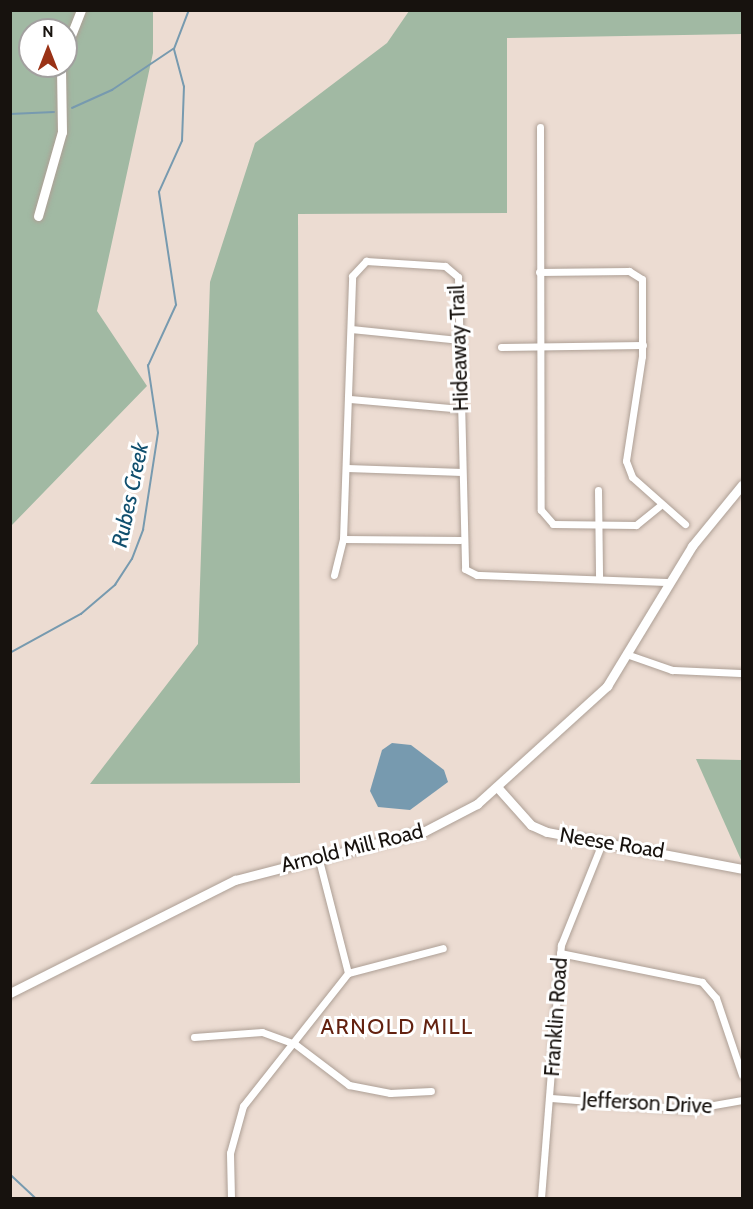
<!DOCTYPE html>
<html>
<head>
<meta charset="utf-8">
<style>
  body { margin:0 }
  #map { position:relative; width:753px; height:1209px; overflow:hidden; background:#ecdcd2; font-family:Cabin,sans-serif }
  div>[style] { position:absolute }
  .green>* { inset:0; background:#a1b9a3 }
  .water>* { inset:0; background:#779aaf }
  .stream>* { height:1.5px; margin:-0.75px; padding:0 0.75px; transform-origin:0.75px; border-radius:0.75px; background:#779aaf }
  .roads { filter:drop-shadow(0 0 2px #ad9f95) drop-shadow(0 0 2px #ad9f95) }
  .street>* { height:7px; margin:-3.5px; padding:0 3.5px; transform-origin:3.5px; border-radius:3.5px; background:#fff }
  .secondary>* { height:9px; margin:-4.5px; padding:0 4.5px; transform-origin:4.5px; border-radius:4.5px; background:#fff }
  span { translate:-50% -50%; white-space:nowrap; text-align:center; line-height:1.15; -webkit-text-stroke:6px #fff; paint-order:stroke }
  .street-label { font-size:21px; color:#17120e }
  .water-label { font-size:22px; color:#104f6e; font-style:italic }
  .neighbourhood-label { font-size:22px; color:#63210f; letter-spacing:1.5px }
  .frame { position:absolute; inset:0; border:12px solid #17120e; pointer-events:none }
  .north { position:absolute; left:18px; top:18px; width:60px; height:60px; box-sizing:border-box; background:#fff; border:2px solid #a2a09f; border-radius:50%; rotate:0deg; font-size:16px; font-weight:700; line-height:24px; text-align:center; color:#17120e }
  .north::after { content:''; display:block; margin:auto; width:21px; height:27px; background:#9a3216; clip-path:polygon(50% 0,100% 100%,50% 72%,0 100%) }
</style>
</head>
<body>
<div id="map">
  <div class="green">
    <div style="clip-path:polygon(evenodd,11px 11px,153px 11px,153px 53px,97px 311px,147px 386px,11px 526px,11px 11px,30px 30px,66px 30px,66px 66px,30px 66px,30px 30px)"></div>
    <div style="clip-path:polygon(409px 11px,742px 11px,742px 34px,507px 38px,507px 213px,298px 214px,300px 783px,90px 784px,198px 644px,210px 282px,255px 143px,387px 43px)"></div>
    <div style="clip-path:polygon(696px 759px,742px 760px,742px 862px)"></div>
  </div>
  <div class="water">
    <div style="clip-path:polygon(392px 743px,411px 745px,444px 770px,448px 782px,410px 810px,378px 807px,370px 791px,382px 750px)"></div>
  </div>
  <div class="stream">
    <div style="left:72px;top:108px;width:44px;rotate:-24.2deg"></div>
    <div style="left:112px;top:90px;width:73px;rotate:-33.9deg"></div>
    <div style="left:10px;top:114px;width:44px;rotate:-2.6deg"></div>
    <div style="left:10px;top:653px;width:81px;rotate:-28.8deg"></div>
    <div style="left:81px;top:614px;width:45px;rotate:-40.5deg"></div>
    <div style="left:115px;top:585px;width:31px;rotate:-57deg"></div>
    <div style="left:132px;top:559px;width:31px;rotate:-69deg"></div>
    <div style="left:143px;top:530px;width:98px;rotate:-81.2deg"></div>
    <div style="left:158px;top:433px;width:68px;rotate:-98.5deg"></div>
    <div style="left:148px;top:366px;width:67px;rotate:-65.3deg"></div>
    <div style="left:176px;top:305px;width:114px;rotate:-98.6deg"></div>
    <div style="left:159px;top:192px;width:56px;rotate:-65.7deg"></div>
    <div style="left:182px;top:141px;width:54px;rotate:-87.9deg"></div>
    <div style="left:184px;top:87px;width:39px;rotate:-105deg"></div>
    <div style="left:174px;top:49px;width:42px;rotate:-69deg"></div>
    <div style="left:10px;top:1174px;width:35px;rotate:43deg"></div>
  </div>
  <div class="roads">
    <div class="street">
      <div style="left:540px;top:127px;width:383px;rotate:89.9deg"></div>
      <div style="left:541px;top:510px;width:18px;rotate:49deg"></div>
      <div style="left:553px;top:524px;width:83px;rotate:0.7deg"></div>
      <div style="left:636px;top:525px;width:32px;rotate:-39deg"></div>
      <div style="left:539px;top:272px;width:90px;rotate:-0.6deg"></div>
      <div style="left:629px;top:271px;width:15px;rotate:32deg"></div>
      <div style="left:642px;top:279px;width:77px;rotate:90deg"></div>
      <div style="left:642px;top:356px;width:106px;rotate:98.7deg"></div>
      <div style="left:626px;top:461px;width:17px;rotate:69deg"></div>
      <div style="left:632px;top:477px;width:71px;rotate:41.6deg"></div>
      <div style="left:351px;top:329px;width:110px;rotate:5.8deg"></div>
      <div style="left:501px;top:347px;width:142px;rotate:-0.8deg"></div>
      <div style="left:350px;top:399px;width:111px;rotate:5.1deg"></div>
      <div style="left:347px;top:468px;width:115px;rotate:2deg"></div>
      <div style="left:598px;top:490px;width:86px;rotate:89.3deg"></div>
      <div style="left:343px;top:539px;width:117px;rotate:0.5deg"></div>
      <div style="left:334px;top:575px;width:37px;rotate:-76deg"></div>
      <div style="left:343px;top:539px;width:263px;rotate:-88deg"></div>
      <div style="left:352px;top:276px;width:21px;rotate:-47deg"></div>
      <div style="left:366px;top:261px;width:79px;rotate:3.6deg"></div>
      <div style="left:445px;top:266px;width:17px;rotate:40deg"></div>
      <div style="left:458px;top:277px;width:292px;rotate:88.6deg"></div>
      <div style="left:465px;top:569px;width:13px;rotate:27deg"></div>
      <div style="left:477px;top:575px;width:192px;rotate:2.1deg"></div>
      <div style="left:629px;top:655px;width:46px;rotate:19.2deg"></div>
      <div style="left:672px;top:670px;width:70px;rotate:2.5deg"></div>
      <div style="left:560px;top:953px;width:145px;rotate:11.5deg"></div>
      <div style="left:702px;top:982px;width:21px;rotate:49deg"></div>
      <div style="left:716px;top:998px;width:81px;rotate:71.3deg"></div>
      <div style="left:348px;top:973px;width:98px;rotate:-14.7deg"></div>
      <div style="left:194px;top:1037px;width:68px;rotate:-4.2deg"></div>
      <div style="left:262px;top:1032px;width:35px;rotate:20deg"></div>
      <div style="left:295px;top:1044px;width:68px;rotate:37.2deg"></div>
      <div style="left:349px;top:1085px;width:42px;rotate:11deg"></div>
      <div style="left:390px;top:1093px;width:41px;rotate:-2.8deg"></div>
      <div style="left:551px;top:1098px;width:140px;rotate:4.5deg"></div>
      <div style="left:691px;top:1109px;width:52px;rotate:-10deg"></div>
      <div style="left:231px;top:1198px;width:45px;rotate:-91.3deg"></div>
      <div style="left:230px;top:1153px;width:49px;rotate:-74.5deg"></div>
      <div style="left:243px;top:1106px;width:169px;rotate:-51.7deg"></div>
      <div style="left:348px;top:973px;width:121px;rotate:-104.4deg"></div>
      <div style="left:541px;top:1198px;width:254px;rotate:-85.5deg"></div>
      <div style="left:561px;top:945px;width:110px;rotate:-68.1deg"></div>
    </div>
    <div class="secondary">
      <div style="left:66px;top:48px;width:41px;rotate:-68.5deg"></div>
      <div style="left:38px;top:216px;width:87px;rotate:-74.1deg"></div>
      <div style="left:62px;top:132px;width:66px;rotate:-90.9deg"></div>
      <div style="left:498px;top:788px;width:50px;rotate:48.3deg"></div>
      <div style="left:531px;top:825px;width:17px;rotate:24deg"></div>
      <div style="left:547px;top:832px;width:198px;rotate:10.7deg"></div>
      <div style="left:10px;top:993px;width:252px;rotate:-26.7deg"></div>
      <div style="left:235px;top:880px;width:196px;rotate:-14.5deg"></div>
      <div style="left:425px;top:831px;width:59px;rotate:-27.4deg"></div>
      <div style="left:477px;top:804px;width:176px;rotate:-42.2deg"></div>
      <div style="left:607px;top:686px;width:164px;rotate:-58.7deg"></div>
      <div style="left:692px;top:546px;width:79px;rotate:-50.7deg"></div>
    </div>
  </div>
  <div class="street-label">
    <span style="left:459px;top:348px;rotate:-92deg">Hideaway Trail</span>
    <span style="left:612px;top:843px;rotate:9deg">Neese Road</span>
    <span style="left:352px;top:848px;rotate:-14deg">Arnold Mill Road</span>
    <span style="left:556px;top:1017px;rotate:-86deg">Franklin Road</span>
    <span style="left:647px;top:1103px;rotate:3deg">Jefferson Drive</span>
  </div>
  <div class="water-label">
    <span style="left:130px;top:495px;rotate:-78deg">Rubes Creek</span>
  </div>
  <div class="neighbourhood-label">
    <span style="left:397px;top:1027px">ARNOLD MILL</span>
  </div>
  <div class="frame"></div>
  <div class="north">N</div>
</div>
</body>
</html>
